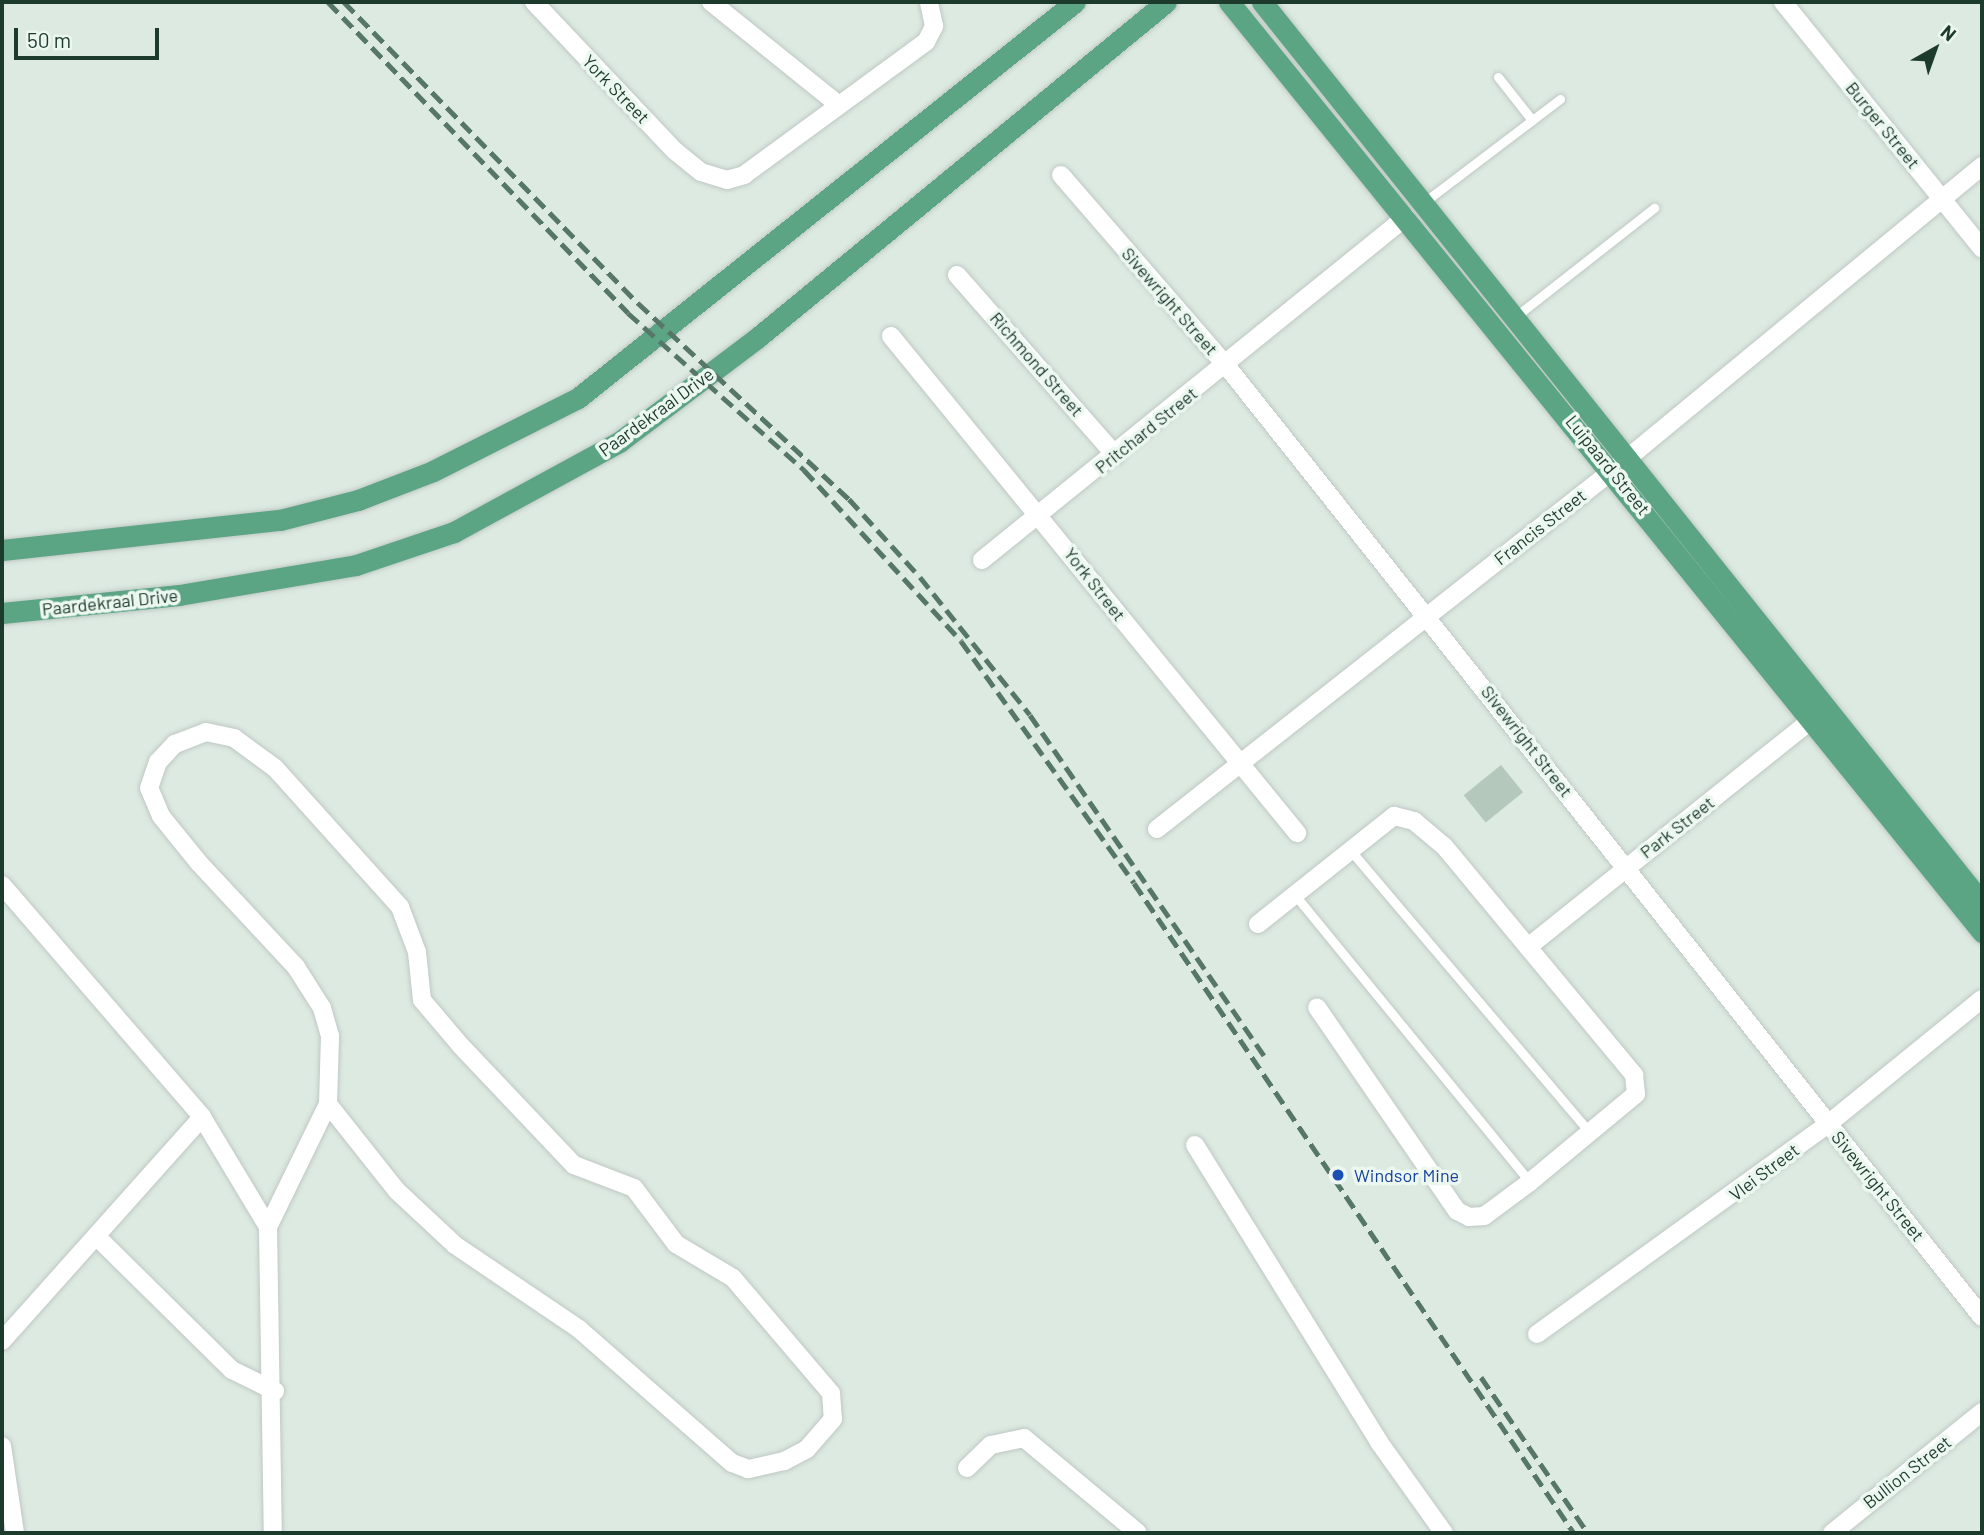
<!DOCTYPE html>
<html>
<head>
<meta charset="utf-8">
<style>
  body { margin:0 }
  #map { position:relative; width:1984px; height:1535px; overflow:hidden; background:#dceae1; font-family:Barlow,sans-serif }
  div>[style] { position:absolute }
  .building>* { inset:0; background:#b4c8bc; transform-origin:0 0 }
  .roads { filter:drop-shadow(0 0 2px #c0c8c4) drop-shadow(0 0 2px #c0c8c4) }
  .service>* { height:9px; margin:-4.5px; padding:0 4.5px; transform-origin:4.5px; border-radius:4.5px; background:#fff }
  .minor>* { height:18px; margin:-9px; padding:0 9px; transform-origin:9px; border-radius:9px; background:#fff }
  .primary>* { height:21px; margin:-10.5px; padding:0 10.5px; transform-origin:10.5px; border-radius:10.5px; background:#5ba585 }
  .rail>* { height:5px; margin-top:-2.5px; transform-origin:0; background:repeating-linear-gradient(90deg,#567768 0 14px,transparent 0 21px) }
  .dots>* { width:19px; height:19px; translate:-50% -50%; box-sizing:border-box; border:4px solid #ecf7f0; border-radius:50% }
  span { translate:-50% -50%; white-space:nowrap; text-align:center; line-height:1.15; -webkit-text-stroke:7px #ecf7f0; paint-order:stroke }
  .street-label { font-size:18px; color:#1d3b2d }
  .transit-label { font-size:18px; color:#164399 }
  .left { translate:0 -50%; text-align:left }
  .frame { position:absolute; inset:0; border:4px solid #1d3b2d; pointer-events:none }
  .north { position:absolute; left:1900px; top:14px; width:70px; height:70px; -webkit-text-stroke:5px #ecf7f0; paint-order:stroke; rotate:40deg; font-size:19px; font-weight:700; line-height:28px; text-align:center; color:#1d3b2d }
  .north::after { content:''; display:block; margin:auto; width:24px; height:32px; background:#1d3b2d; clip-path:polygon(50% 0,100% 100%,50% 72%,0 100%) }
  .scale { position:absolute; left:14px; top:28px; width:145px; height:32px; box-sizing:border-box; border:4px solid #1d3b2d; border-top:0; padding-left:9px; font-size:21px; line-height:24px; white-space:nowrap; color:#1d3b2d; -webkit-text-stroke:5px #ecf7f0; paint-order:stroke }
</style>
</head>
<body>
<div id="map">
  <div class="building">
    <div style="left:1501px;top:765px;width:35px;height:48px;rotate:51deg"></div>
  </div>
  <div class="roads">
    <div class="service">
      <div style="left:1498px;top:77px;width:55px;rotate:51.7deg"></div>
      <div style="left:1423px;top:203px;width:172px;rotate:-37.2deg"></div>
      <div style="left:1515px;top:317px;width:177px;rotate:-38.1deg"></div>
      <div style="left:1351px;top:851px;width:371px;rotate:49.7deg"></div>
      <div style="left:1295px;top:895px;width:371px;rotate:50.7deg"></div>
    </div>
    <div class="minor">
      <div style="left:534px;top:2px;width:205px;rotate:46.6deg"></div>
      <div style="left:675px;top:151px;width:33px;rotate:39deg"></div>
      <div style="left:701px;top:172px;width:27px;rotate:17deg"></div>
      <div style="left:727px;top:180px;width:18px;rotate:-16deg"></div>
      <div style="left:744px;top:175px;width:225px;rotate:-36.2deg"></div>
      <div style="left:926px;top:42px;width:18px;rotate:-63deg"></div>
      <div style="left:934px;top:26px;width:25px;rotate:-102deg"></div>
      <div style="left:711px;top:2px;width:161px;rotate:38.9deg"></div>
      <div style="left:1783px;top:2px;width:317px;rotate:51.1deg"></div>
      <div style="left:1061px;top:175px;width:250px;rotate:49.1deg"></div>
      <div style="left:1225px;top:364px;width:1217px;rotate:51.54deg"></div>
      <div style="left:957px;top:275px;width:240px;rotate:48.7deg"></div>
      <div style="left:891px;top:336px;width:642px;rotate:50.75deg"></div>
      <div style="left:982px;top:560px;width:545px;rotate:-38.97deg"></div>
      <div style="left:1157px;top:829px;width:579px;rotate:-38.2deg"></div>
      <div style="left:1612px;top:471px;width:480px;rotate:-39.5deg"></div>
      <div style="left:2px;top:885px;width:306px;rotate:49.2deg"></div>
      <div style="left:202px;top:1117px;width:128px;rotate:59deg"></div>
      <div style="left:268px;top:1227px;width:306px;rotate:89.1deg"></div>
      <div style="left:1258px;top:924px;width:174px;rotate:-38.5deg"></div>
      <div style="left:1394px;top:816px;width:21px;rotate:14deg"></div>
      <div style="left:1414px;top:821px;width:39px;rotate:40deg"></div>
      <div style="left:1444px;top:846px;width:298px;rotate:50.3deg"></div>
      <div style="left:1634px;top:1075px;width:19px;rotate:84deg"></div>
      <div style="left:1636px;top:1094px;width:138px;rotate:140.3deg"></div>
      <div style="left:1530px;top:1182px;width:57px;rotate:143.5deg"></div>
      <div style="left:1484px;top:1216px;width:15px;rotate:176deg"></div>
      <div style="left:1469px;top:1217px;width:13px;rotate:-153deg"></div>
      <div style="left:1457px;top:1211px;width:247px;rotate:-124.5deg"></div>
      <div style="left:1528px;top:947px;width:376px;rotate:-38.7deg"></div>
      <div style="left:1195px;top:1145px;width:349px;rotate:58.2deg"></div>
      <div style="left:1379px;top:1442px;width:112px;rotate:54.5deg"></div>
      <div style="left:268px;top:1227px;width:137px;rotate:-64deg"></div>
      <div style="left:328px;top:1104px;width:68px;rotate:-88.3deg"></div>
      <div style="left:330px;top:1036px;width:29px;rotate:-106deg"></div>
      <div style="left:322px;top:1008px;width:49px;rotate:-122.4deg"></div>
      <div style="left:296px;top:967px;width:142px;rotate:-133deg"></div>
      <div style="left:199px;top:863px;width:60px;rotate:-129deg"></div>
      <div style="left:161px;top:816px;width:30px;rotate:-113deg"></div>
      <div style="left:149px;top:788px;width:28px;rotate:-71deg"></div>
      <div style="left:158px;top:762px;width:25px;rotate:-47deg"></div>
      <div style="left:175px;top:744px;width:33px;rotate:-21deg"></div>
      <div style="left:206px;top:732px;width:29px;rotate:12deg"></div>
      <div style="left:234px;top:738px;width:51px;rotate:36.2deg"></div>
      <div style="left:275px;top:768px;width:187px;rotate:48deg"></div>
      <div style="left:400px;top:907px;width:48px;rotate:69.3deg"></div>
      <div style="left:417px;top:952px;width:48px;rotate:84.1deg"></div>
      <div style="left:422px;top:1000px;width:60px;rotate:49.7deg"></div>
      <div style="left:461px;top:1046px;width:164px;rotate:46.5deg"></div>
      <div style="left:574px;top:1165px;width:64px;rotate:21deg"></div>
      <div style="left:634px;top:1188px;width:70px;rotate:53.1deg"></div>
      <div style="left:676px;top:1244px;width:66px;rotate:30.8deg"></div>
      <div style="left:733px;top:1278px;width:151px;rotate:49.6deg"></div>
      <div style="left:831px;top:1393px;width:26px;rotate:86deg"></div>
      <div style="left:833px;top:1419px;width:40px;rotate:131deg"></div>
      <div style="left:807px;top:1449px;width:26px;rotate:152deg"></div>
      <div style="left:784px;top:1461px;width:37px;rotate:167deg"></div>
      <div style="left:748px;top:1469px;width:17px;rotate:-159deg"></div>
      <div style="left:732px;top:1463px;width:203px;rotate:-138.8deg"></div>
      <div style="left:579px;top:1329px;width:150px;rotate:-145.9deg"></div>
      <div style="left:455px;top:1245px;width:79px;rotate:-137deg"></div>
      <div style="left:397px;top:1191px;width:111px;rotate:-128.4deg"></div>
      <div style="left:96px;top:1236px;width:191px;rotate:44.6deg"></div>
      <div style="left:232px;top:1370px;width:48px;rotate:26deg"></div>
      <div style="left:1537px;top:1334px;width:359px;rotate:-35.8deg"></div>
      <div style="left:1828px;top:1124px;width:198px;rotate:-39.1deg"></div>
      <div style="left:2px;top:1341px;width:300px;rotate:-48.2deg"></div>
      <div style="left:2px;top:1446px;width:88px;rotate:81.5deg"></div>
      <div style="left:967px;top:1468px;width:33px;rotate:-44deg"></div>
      <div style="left:991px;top:1445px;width:34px;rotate:-12deg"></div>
      <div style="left:1024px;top:1438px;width:148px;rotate:39.8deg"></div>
      <div style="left:1832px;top:1533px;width:193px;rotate:-38.9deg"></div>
    </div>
    <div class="primary">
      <div style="left:1229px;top:2px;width:1197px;rotate:51deg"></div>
      <div style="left:1262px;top:2px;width:1153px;rotate:51.37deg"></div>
      <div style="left:2px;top:550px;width:280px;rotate:-6.2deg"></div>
      <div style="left:280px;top:520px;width:81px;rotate:-14.4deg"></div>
      <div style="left:358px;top:500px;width:80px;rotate:-21.1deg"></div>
      <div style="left:433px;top:471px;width:162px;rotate:-26.7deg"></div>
      <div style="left:578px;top:398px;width:635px;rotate:-38.55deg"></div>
      <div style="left:2px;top:613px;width:178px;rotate:-5.8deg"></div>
      <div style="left:179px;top:595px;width:180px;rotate:-9.6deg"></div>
      <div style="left:356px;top:565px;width:103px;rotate:-18.6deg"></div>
      <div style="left:454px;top:532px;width:188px;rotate:-28.6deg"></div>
      <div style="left:619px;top:442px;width:173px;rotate:-37deg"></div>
      <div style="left:757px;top:338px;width:529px;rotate:-39.4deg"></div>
    </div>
  </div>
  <div class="rail">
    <div style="left:328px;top:2px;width:432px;rotate:46deg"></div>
    <div style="left:628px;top:313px;width:236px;rotate:41.7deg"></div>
    <div style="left:804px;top:470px;width:232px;rotate:47.4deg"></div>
    <div style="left:961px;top:641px;width:297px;rotate:54.4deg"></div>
    <div style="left:1134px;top:883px;width:785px;rotate:55.91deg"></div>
    <div style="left:344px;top:2px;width:421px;rotate:45.7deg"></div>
    <div style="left:638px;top:303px;width:288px;rotate:42.9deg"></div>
    <div style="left:849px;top:499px;width:105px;rotate:47.7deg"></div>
    <div style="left:920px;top:577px;width:176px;rotate:51.4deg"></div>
    <div style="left:1030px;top:715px;width:413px;rotate:55.5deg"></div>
    <div style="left:1481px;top:1377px;width:189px;rotate:55.6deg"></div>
  </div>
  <div class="dots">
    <div style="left:1338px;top:1175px;background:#1a4fb4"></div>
  </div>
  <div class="street-label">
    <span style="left:616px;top:89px;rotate:46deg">York Street</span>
    <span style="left:1883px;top:125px;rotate:51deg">Burger Street</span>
    <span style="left:1170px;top:301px;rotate:49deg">Sivewright Street</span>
    <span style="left:1037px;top:364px;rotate:49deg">Richmond Street</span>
    <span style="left:656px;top:412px;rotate:-36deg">Paardekraal Drive</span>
    <span style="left:1146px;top:430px;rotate:-39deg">Pritchard Street</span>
    <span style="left:1608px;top:465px;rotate:51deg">Luipaard Street</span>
    <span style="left:1540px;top:527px;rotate:-38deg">Francis Street</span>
    <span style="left:1095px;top:584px;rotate:52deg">York Street</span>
    <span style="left:110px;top:602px;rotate:-6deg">Paardekraal Drive</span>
    <span style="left:1527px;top:741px;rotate:52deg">Sivewright Street</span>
    <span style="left:1677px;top:827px;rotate:-38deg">Park Street</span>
    <span style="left:1764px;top:1172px;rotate:-37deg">Vlei Street</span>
    <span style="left:1878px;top:1186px;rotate:51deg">Sivewright Street</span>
    <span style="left:1907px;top:1472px;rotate:-38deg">Bullion Street</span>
  </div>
  <div class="transit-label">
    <span class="left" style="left:1354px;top:1175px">Windsor Mine</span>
  </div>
  <div class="frame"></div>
  <div class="north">N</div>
  <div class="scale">50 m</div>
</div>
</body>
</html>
